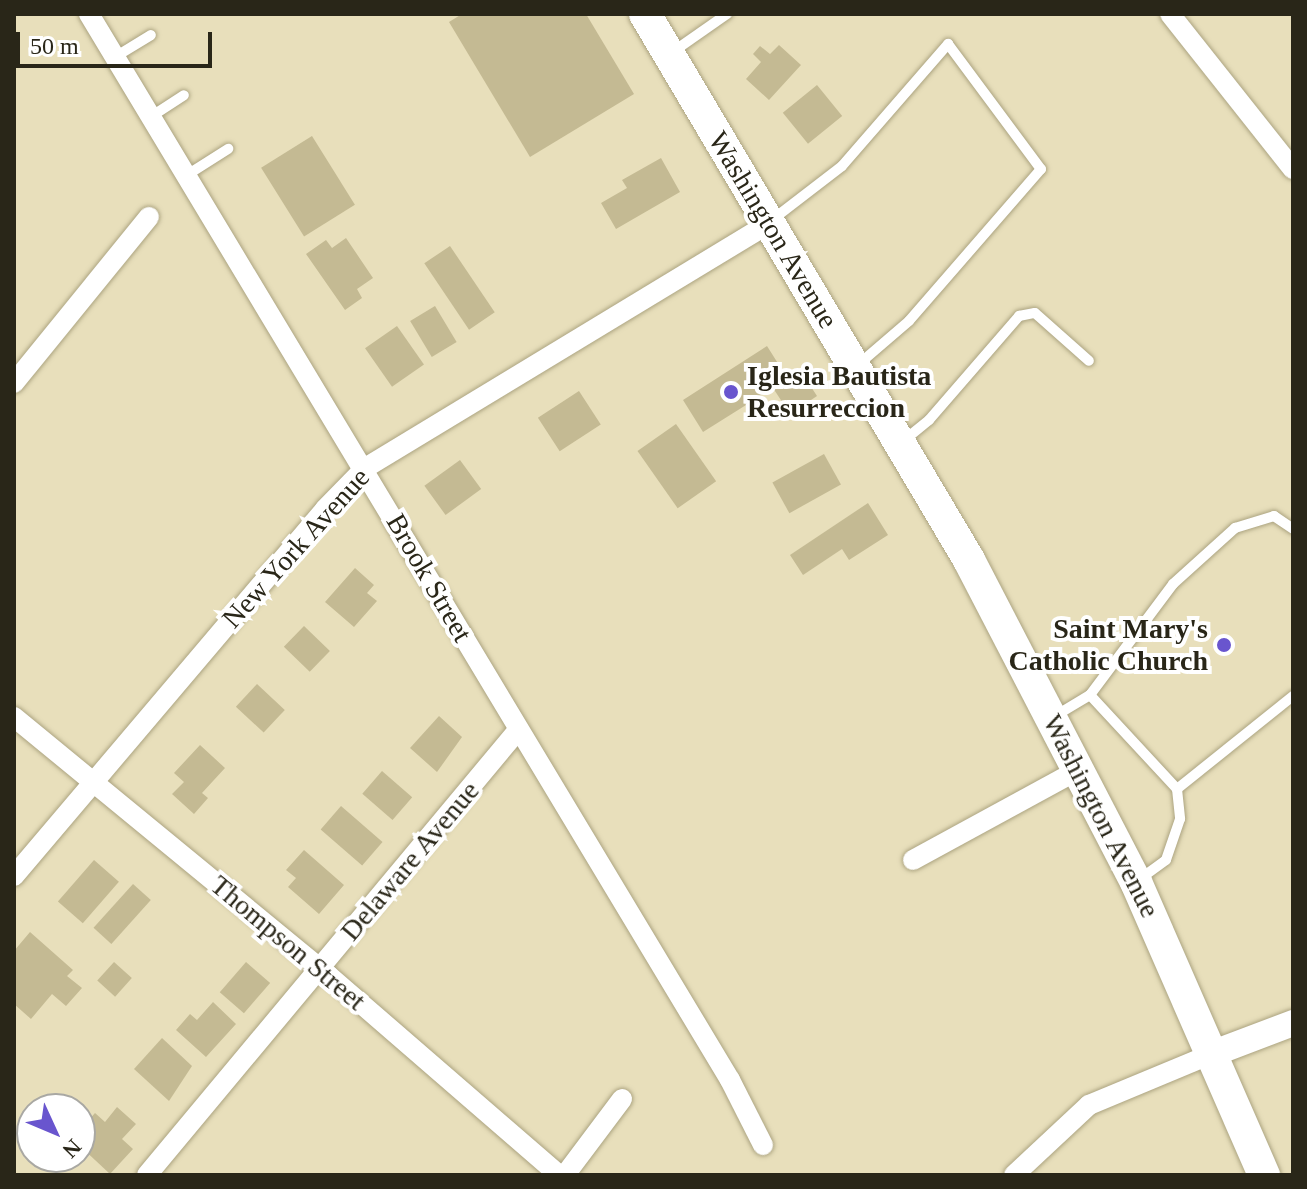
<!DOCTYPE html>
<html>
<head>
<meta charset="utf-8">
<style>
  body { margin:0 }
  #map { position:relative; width:1307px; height:1189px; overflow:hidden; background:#e8dfbb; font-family:"Times New Roman",serif }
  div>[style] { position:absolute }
  .building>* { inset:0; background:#c4ba93; transform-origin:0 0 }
  .roads { filter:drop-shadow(0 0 2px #aca481) drop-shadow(0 0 2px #aca481) }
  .service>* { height:10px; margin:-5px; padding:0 5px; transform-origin:5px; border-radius:5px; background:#fff }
  .minor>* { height:20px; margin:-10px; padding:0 10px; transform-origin:10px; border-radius:10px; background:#fff }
  .tertiary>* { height:26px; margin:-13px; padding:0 13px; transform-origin:13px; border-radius:13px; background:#fff }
  .primary>* { height:32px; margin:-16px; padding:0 16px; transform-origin:16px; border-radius:16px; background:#fff }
  .dots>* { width:22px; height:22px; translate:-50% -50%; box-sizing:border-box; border:4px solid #fff; border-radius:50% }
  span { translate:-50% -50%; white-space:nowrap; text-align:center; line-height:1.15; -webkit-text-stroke:8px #fff; paint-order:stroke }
  .street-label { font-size:28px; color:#292618 }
  .poi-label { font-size:28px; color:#292618; font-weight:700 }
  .left { translate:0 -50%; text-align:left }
  .right { translate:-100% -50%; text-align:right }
  .frame { position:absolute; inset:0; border:16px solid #292618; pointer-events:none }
  .north { position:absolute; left:16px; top:1093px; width:80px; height:80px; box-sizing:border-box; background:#fff; border:2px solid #a9a8a3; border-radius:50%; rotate:134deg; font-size:22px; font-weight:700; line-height:32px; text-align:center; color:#292618 }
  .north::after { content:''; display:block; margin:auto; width:28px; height:36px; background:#6955ce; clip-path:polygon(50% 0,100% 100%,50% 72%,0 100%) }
  .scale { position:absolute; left:16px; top:32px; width:196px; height:36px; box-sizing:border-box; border:4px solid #292618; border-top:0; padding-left:10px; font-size:24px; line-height:28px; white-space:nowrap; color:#292618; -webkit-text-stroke:6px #fff; paint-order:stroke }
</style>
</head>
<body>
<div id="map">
  <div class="building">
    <div style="clip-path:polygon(462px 14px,586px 14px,634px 94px,530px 157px,449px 22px)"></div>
    <div style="clip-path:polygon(779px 45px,801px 65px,769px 100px,746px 79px,761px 62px,753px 54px,760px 46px,770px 54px)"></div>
    <div style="left:817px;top:85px;width:40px;height:44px;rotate:51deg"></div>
    <div style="left:312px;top:136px;width:81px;height:60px;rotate:58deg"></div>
    <div style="clip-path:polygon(661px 158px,680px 192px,616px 229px,601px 203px,627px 188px,622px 180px)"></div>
    <div style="clip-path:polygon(346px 238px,373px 278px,357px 289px,362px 298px,345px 310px,306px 254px,326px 240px,332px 248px)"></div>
    <div style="left:450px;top:246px;width:80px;height:31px;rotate:56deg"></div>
    <div style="left:435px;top:306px;width:42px;height:29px;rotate:59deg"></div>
    <div style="left:397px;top:326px;width:47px;height:39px;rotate:55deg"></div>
    <div style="clip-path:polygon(767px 346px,791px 384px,804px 376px,817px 396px,790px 414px,773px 388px,703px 432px,683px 400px)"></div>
    <div style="left:579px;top:391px;width:40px;height:49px;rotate:57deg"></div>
    <div style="left:676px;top:424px;width:70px;height:47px;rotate:55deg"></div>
    <div style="left:824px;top:454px;width:35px;height:59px;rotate:61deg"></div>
    <div style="left:460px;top:460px;width:36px;height:44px;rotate:54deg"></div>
    <div style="clip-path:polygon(868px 503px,888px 535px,849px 560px,842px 549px,803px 575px,790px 555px)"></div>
    <div style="clip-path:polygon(355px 568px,374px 585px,367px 593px,377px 601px,354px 627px,325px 602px)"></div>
    <div style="left:304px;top:626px;width:36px;height:29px;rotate:44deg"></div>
    <div style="left:257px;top:684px;width:38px;height:31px;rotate:43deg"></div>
    <div style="clip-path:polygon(439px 716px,462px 737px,437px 772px,410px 748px)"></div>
    <div style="clip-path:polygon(200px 745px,225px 768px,202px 793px,208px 798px,194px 814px,172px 794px,184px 782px,174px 773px)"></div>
    <div style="left:382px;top:771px;width:40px;height:30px;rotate:41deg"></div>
    <div style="left:341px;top:806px;width:55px;height:31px;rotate:41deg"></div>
    <div style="clip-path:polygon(304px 850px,344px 885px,319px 914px,288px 887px,296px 878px,286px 870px)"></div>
    <div style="left:94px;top:860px;width:33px;height:55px;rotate:41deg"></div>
    <div style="left:133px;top:884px;width:24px;height:59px;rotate:42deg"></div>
    <div style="clip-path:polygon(30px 932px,73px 970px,67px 976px,82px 988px,66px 1006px,52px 994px,31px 1019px,14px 1004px,14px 951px)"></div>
    <div style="left:114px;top:962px;width:24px;height:25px;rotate:42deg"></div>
    <div style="left:246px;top:962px;width:32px;height:40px;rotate:41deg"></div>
    <div style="clip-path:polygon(213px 1002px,236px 1024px,206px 1057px,176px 1030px,190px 1014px,197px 1020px)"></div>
    <div style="clip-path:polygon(162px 1038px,192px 1066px,169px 1101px,134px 1069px)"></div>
    <div style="clip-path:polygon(117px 1107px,136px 1124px,122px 1139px,133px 1149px,110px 1174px,80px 1146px,80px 1130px,95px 1113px,105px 1122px)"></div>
  </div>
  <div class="roads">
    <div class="service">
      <div style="left:674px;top:51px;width:65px;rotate:-34.9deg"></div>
      <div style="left:115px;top:57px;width:42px;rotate:-31.4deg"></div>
      <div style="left:152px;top:116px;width:38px;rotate:-33deg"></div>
      <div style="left:187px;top:175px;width:49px;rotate:-32.4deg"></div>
      <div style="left:772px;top:220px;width:88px;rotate:-37.6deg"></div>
      <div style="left:842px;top:166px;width:162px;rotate:-49deg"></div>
      <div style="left:948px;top:44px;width:156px;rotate:53.4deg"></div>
      <div style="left:1041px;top:169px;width:201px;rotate:131deg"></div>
      <div style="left:909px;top:321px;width:66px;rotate:139.3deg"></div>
      <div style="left:902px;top:442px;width:35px;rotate:-39deg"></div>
      <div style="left:929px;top:420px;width:138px;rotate:-49.1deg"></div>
      <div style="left:1019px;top:316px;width:16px;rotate:-11deg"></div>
      <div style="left:1035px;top:313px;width:72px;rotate:41.6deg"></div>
      <div style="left:1090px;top:695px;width:128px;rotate:47.2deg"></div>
      <div style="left:1177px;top:789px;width:30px;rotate:84deg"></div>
      <div style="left:1180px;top:819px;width:43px;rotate:108.9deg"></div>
      <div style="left:1166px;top:860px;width:34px;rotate:144deg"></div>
      <div style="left:1055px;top:716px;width:41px;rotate:-31deg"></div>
      <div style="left:1090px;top:695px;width:139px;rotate:-53.2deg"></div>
      <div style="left:1173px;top:584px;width:84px;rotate:-42.1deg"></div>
      <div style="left:1235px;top:528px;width:41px;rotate:-17.1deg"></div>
      <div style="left:1274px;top:516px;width:23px;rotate:34deg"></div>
      <div style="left:1177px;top:789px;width:149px;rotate:-38.7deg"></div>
    </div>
    <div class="minor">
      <div style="left:89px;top:14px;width:1244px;rotate:58.98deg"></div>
      <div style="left:730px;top:1080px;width:73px;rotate:63.1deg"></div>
      <div style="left:1170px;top:14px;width:198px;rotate:51.6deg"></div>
      <div style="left:14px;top:383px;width:214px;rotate:-50.9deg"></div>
      <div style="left:14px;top:717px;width:396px;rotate:39.4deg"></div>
      <div style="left:320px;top:968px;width:316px;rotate:40.9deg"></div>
      <div style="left:913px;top:860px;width:190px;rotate:-28.6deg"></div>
      <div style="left:14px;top:876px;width:481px;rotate:-49.7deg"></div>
      <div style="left:325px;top:509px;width:57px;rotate:-45.7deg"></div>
      <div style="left:365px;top:468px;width:471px;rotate:-31.2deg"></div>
      <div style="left:147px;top:1175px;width:579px;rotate:-50.18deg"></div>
      <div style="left:565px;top:1175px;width:95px;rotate:-53.1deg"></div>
      <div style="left:1014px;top:1175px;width:103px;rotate:-43deg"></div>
      <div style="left:1089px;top:1105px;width:135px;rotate:-22.6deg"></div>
    </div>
    <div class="tertiary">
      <div style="left:1214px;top:1053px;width:85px;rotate:-20.8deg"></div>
    </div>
    <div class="primary">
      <div style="left:645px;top:14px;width:635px;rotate:59.31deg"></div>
      <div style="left:969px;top:560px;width:363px;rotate:62.6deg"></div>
      <div style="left:1136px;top:882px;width:320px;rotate:66.4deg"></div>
    </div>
  </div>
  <div class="dots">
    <div style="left:731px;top:392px;background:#6955ce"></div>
    <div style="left:1224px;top:645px;background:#6955ce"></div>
  </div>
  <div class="street-label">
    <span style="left:773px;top:230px;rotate:59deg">Washington Avenue</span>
    <span style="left:296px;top:548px;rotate:-48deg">New York Avenue</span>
    <span style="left:429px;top:578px;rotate:60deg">Brook Street</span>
    <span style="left:1101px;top:816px;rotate:63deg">Washington Avenue</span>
    <span style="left:410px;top:861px;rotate:-50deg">Delaware Avenue</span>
    <span style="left:288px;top:943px;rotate:40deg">Thompson Street</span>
  </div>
  <div class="poi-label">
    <span class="left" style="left:747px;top:392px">Iglesia Bautista<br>Resurreccion</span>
    <span class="right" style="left:1208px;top:645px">Saint Mary's<br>Catholic Church</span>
  </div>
  <div class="frame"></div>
  <div class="north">N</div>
  <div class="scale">50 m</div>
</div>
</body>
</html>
